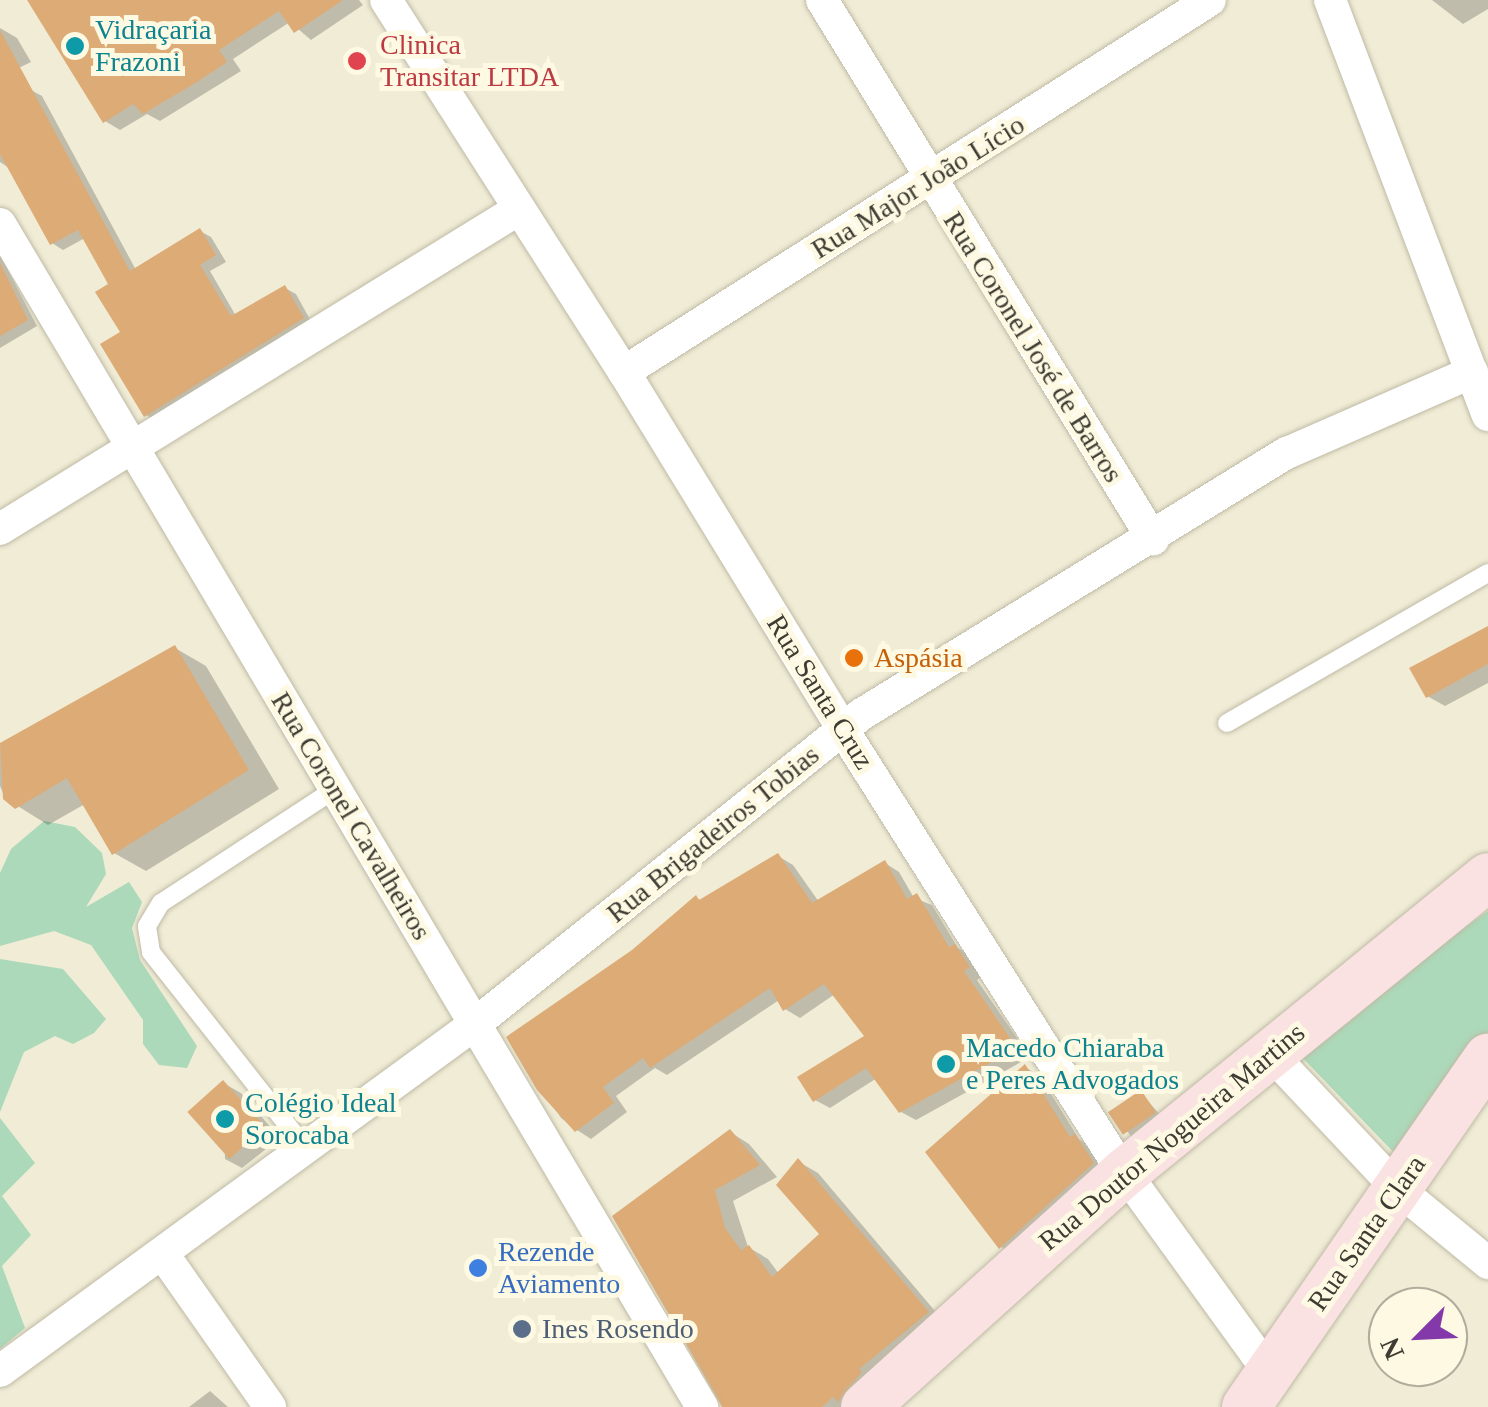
<!DOCTYPE html>
<html>
<head>
<meta charset="utf-8">
<style>
  body { margin:0 }
  #map { position:relative; width:1488px; height:1407px; overflow:hidden; background:#f0ecd6; font-family:Georgia,serif }
  div>[style] { position:absolute }
  .green>* { inset:0; background:#acd9b9 }
  .shadow>* { inset:0; background:#0003 }
  .building>* { inset:0; background:#ddab76; transform-origin:0 0 }
  .roads { filter:drop-shadow(0 0 2px #bfbaa5) drop-shadow(0 0 2px #bfbaa5) }
  .lane>* { height:18px; margin:-9px; padding:0 9px; transform-origin:9px; border-radius:9px; background:#fff }
  .street>* { height:32px; margin:-16px; padding:0 16px; transform-origin:16px; border-radius:16px; background:#fff }
  .secondary>* { height:48px; margin:-24px; padding:0 24px; transform-origin:24px; border-radius:24px; background:#fae1e2 }
  .dots>* { width:28px; height:28px; translate:-50% -50%; box-sizing:border-box; border:5px solid #fdf9e3; border-radius:50% }
  span { translate:-50% -50%; white-space:nowrap; text-align:center; line-height:1.15; -webkit-text-stroke:10px #fdf9e3; paint-order:stroke }
  .culture-label { font-size:28px; color:#0d838f }
  .left { translate:0 -50%; text-align:left }
  .health-label { font-size:28px; color:#be3a42 }
  .street-label { font-size:28px; color:#3d3b32 }
  .food-label { font-size:28px; color:#c56008 }
  .shop-label { font-size:28px; color:#366cbe }
  .service-label { font-size:28px; color:#4e5e75 }
  .north { position:absolute; left:1368px; top:1287px; width:100px; height:100px; box-sizing:border-box; background:#fdf9e3; border:2px solid #b0ad9c; border-radius:50%; rotate:246deg; font-size:28px; font-weight:700; line-height:40px; text-align:center; color:#3d3b32 }
  .north::after { content:''; display:block; margin:auto; width:35px; height:45px; background:#8439ab; clip-path:polygon(50% 0,100% 100%,50% 72%,0 100%) }
</style>
</head>
<body>
<div id="map">
  <div class="green">
    <div style="clip-path:polygon(44px 821px,75px 827px,102px 853px,106px 874px,86px 907px,129px 882px,142px 902px,132px 928px,140px 960px,197px 1046px,187px 1068px,159px 1065px,143px 1044px,143px 1020px,91px 945px,54px 931px,0 946px,0 873px,11px 849px)"></div>
    <div style="clip-path:polygon(1488px 911px,1488px 1033px,1400px 1159px,1294px 1049px)"></div>
    <div style="clip-path:polygon(0 959px,63px 969px,106px 1019px,94px 1033px,73px 1044px,55px 1036px,24px 1052px,0 1112px)"></div>
    <div style="clip-path:polygon(0 1118px,35px 1163px,2px 1196px,31px 1235px,2px 1266px,25px 1328px,0 1349px)"></div>
  </div>
  <div class="shadow">
    <div style="clip-path:polygon(39px 0,359px 0,363px 5px,311px 40px,290px 22px,233px 59px,241px 71px,160px 121px,147px 114px,120px 130px,105px 121px)"></div>
    <div style="clip-path:polygon(1432px 0,1488px 0,1488px 9px,1463px 24px)"></div>
    <div style="clip-path:polygon(0 28px,17px 38px,31px 62px,0 77px)"></div>
    <div style="clip-path:polygon(31px 90px,42px 96px,136px 270px,200px 231px,211px 237px,226px 262px,210px 271px,236px 316px,285px 288px,296px 294px,313px 325px,157px 421px,146px 415px,112px 285px,85px 238px,63px 250px,52px 243px,12px 170px,0 162px,0 106px)"></div>
    <div style="clip-path:polygon(0 255px,37px 326px,0 348px)"></div>
    <div style="clip-path:polygon(1488px 628px,1488px 683px,1445px 706px,1427px 696px)"></div>
    <div style="clip-path:polygon(175px 648px,206px 666px,279px 789px,146px 871px,114px 853px,85px 804px,48px 825px,5px 798px,0 786px,0 746px)"></div>
    <div style="clip-path:polygon(778px 856px,793px 865px,819px 902px,885px 863px,899px 872px,914px 898px,932px 905px,958px 948px,970px 955px,983px 976px,977px 980px,1030px 1057px,916px 1120px,901px 1112px,877px 1078px,830px 1108px,815px 1100px,868px 1037px,835px 994px,800px 1018px,785px 1009px,779px 1000px,667px 1075px,655px 1068px,616px 1096px,627px 1112px,591px 1139px,577px 1130px,561px 1118px,509px 1038px,633px 952px,697px 898px,702px 901px)"></div>
    <div style="clip-path:polygon(1025px 1067px,1040px 1076px,1079px 1139px,1090px 1146px,1107px 1172px,1016px 1256px,1001px 1247px)"></div>
    <div style="clip-path:polygon(223px 1083px,241px 1093px,280px 1138px,242px 1168px,225px 1159px)"></div>
    <div style="clip-path:polygon(1141px 1093px,1162px 1117px,1134px 1140px,1112px 1112px)"></div>
    <div style="clip-path:polygon(730px 1132px,749px 1144px,777px 1177px,733px 1201px,748px 1247px,768px 1259px,779px 1274px,822px 1234px,799px 1162px,818px 1173px,946px 1324px,862px 1407px,727px 1407px,615px 1217px)"></div>
    <div style="clip-path:polygon(210px 1391px,228px 1407px,189px 1407px)"></div>
  </div>
  <div class="building">
    <div style="clip-path:polygon(27px 0,343px 0,294px 33px,279px 11px,219px 50px,227px 62px,197px 82px,143px 114px,133px 104px,103px 123px)"></div>
    <div style="clip-path:polygon(0 30px,130px 271px,200px 228px,216px 255px,200px 265px,231px 316px,285px 285px,304px 318px,144px 417px,100px 344px,120px 332px,95px 292px,108px 284px,78px 230px,50px 245px,0 154px)"></div>
    <div style="clip-path:polygon(0 263px,28px 320px,0 336px)"></div>
    <div style="clip-path:polygon(1488px 626px,1488px 664px,1426px 698px,1409px 668px)"></div>
    <div style="clip-path:polygon(175px 645px,249px 770px,112px 855px,67px 778px,15px 809px,3px 799px,0 743px)"></div>
    <div style="clip-path:polygon(778px 853px,812px 903px,885px 860px,907px 899px,917px 893px,949px 947px,955px 944px,970px 967px,964px 971px,1017px 1048px,899px 1113px,866px 1068px,813px 1102px,797px 1077px,864px 1036px,824px 984px,783px 1011px,770px 988px,650px 1068px,643px 1058px,603px 1087px,614px 1103px,575px 1132px,537px 1090px,506px 1037px,632px 950px,696px 895px,699px 900px)"></div>
    <div style="clip-path:polygon(1025px 1064px,1070px 1137px,1075px 1134px,1094px 1163px,999px 1249px,925px 1152px)"></div>
    <div style="left:223px;top:1080px;width:63px;height:48px;rotate:48deg"></div>
    <div style="left:1141px;top:1090px;width:27px;height:40px;rotate:56deg"></div>
    <div style="clip-path:polygon(730px 1129px,760px 1165px,715px 1190px,725px 1228px,741px 1250px,749px 1245px,772px 1277px,819px 1234px,776px 1185px,798px 1158px,929px 1312px,859px 1369px,862px 1372px,838px 1402px,833px 1397px,822px 1407px,722px 1407px,612px 1216px)"></div>
  </div>
  <div class="roads">
    <div class="lane">
      <div style="left:1227px;top:723px;width:301px;rotate:-29.9deg"></div>
      <div style="left:304px;top:1146px;width:247px;rotate:-128.3deg"></div>
      <div style="left:151px;top:952px;width:26px;rotate:-99deg"></div>
      <div style="left:147px;top:926px;width:27px;rotate:-59deg"></div>
      <div style="left:161px;top:903px;width:208px;rotate:-33.2deg"></div>
    </div>
    <div class="street">
      <div style="left:386px;top:0;width:442px;rotate:57.4deg"></div>
      <div style="left:624px;top:372px;width:420px;rotate:58.5deg"></div>
      <div style="left:843px;top:730px;width:503px;rotate:57.67deg"></div>
      <div style="left:1112px;top:1155px;width:246px;rotate:54.1deg"></div>
      <div style="left:1256px;top:1354px;width:22px;rotate:30deg"></div>
      <div style="left:822px;top:0;width:633px;rotate:58.45deg"></div>
      <div style="left:1330px;top:0;width:444px;rotate:69.2deg"></div>
      <div style="left:0;top:224px;width:1376px;rotate:59.31deg"></div>
      <div style="left:624px;top:372px;width:694px;rotate:-32.41deg"></div>
      <div style="left:0;top:529px;width:610px;rotate:-31.66deg"></div>
      <div style="left:1272px;top:1055px;width:184px;rotate:46.8deg"></div>
      <div style="left:1398px;top:1189px;width:117px;rotate:39.4deg"></div>
      <div style="left:163px;top:1254px;width:187px;rotate:55deg"></div>
      <div style="left:0;top:1371px;width:588px;rotate:-36.15deg"></div>
      <div style="left:475px;top:1024px;width:496px;rotate:-38.7deg"></div>
      <div style="left:862px;top:714px;width:499px;rotate:-31.6deg"></div>
      <div style="left:1287px;top:453px;width:202px;rotate:-23.6deg"></div>
    </div>
    <div class="secondary">
      <div style="left:865px;top:1407px;width:349px;rotate:-42.1deg"></div>
      <div style="left:1124px;top:1173px;width:469px;rotate:-39.1deg"></div>
      <div style="left:1246px;top:1407px;width:425px;rotate:-55.3deg"></div>
    </div>
  </div>
  <div class="dots">
    <div style="left:75px;top:46px;background:#0f9aa8"></div>
    <div style="left:357px;top:61px;background:#e0444e"></div>
    <div style="left:854px;top:658px;background:#e8710a"></div>
    <div style="left:946px;top:1064px;background:#0f9aa8"></div>
    <div style="left:225px;top:1119px;background:#0f9aa8"></div>
    <div style="left:478px;top:1268px;background:#3f7fe0"></div>
    <div style="left:522px;top:1329px;background:#5c6f8a"></div>
  </div>
  <div class="culture-label">
    <span class="left" style="left:95px;top:46px">Vidraçaria<br>Frazoni</span>
    <span class="left" style="left:966px;top:1064px">Macedo Chiaraba<br>e Peres Advogados</span>
    <span class="left" style="left:245px;top:1119px">Colégio Ideal<br>Sorocaba</span>
  </div>
  <div class="health-label">
    <span class="left" style="left:380px;top:61px">Clinica<br>Transitar LTDA</span>
  </div>
  <div class="street-label">
    <span style="left:918px;top:187px;rotate:-32deg">Rua Major João Lício</span>
    <span style="left:1033px;top:347px;rotate:58deg">Rua Coronel José de Barros</span>
    <span style="left:820px;top:692px;rotate:58deg">Rua Santa Cruz</span>
    <span style="left:351px;top:816px;rotate:59deg">Rua Coronel Cavalheiros</span>
    <span style="left:713px;top:834px;rotate:-39deg">Rua Brigadeiros Tobias</span>
    <span style="left:1172px;top:1137px;rotate:-40deg">Rua Doutor Nogueira Martins</span>
    <span style="left:1367px;top:1233px;rotate:-55deg">Rua Santa Clara</span>
  </div>
  <div class="food-label">
    <span class="left" style="left:874px;top:658px">Aspásia</span>
  </div>
  <div class="shop-label">
    <span class="left" style="left:498px;top:1268px">Rezende<br>Aviamento</span>
  </div>
  <div class="service-label">
    <span class="left" style="left:542px;top:1329px">Ines Rosendo</span>
  </div>
  <div class="north">N</div>
</div>
</body>
</html>
